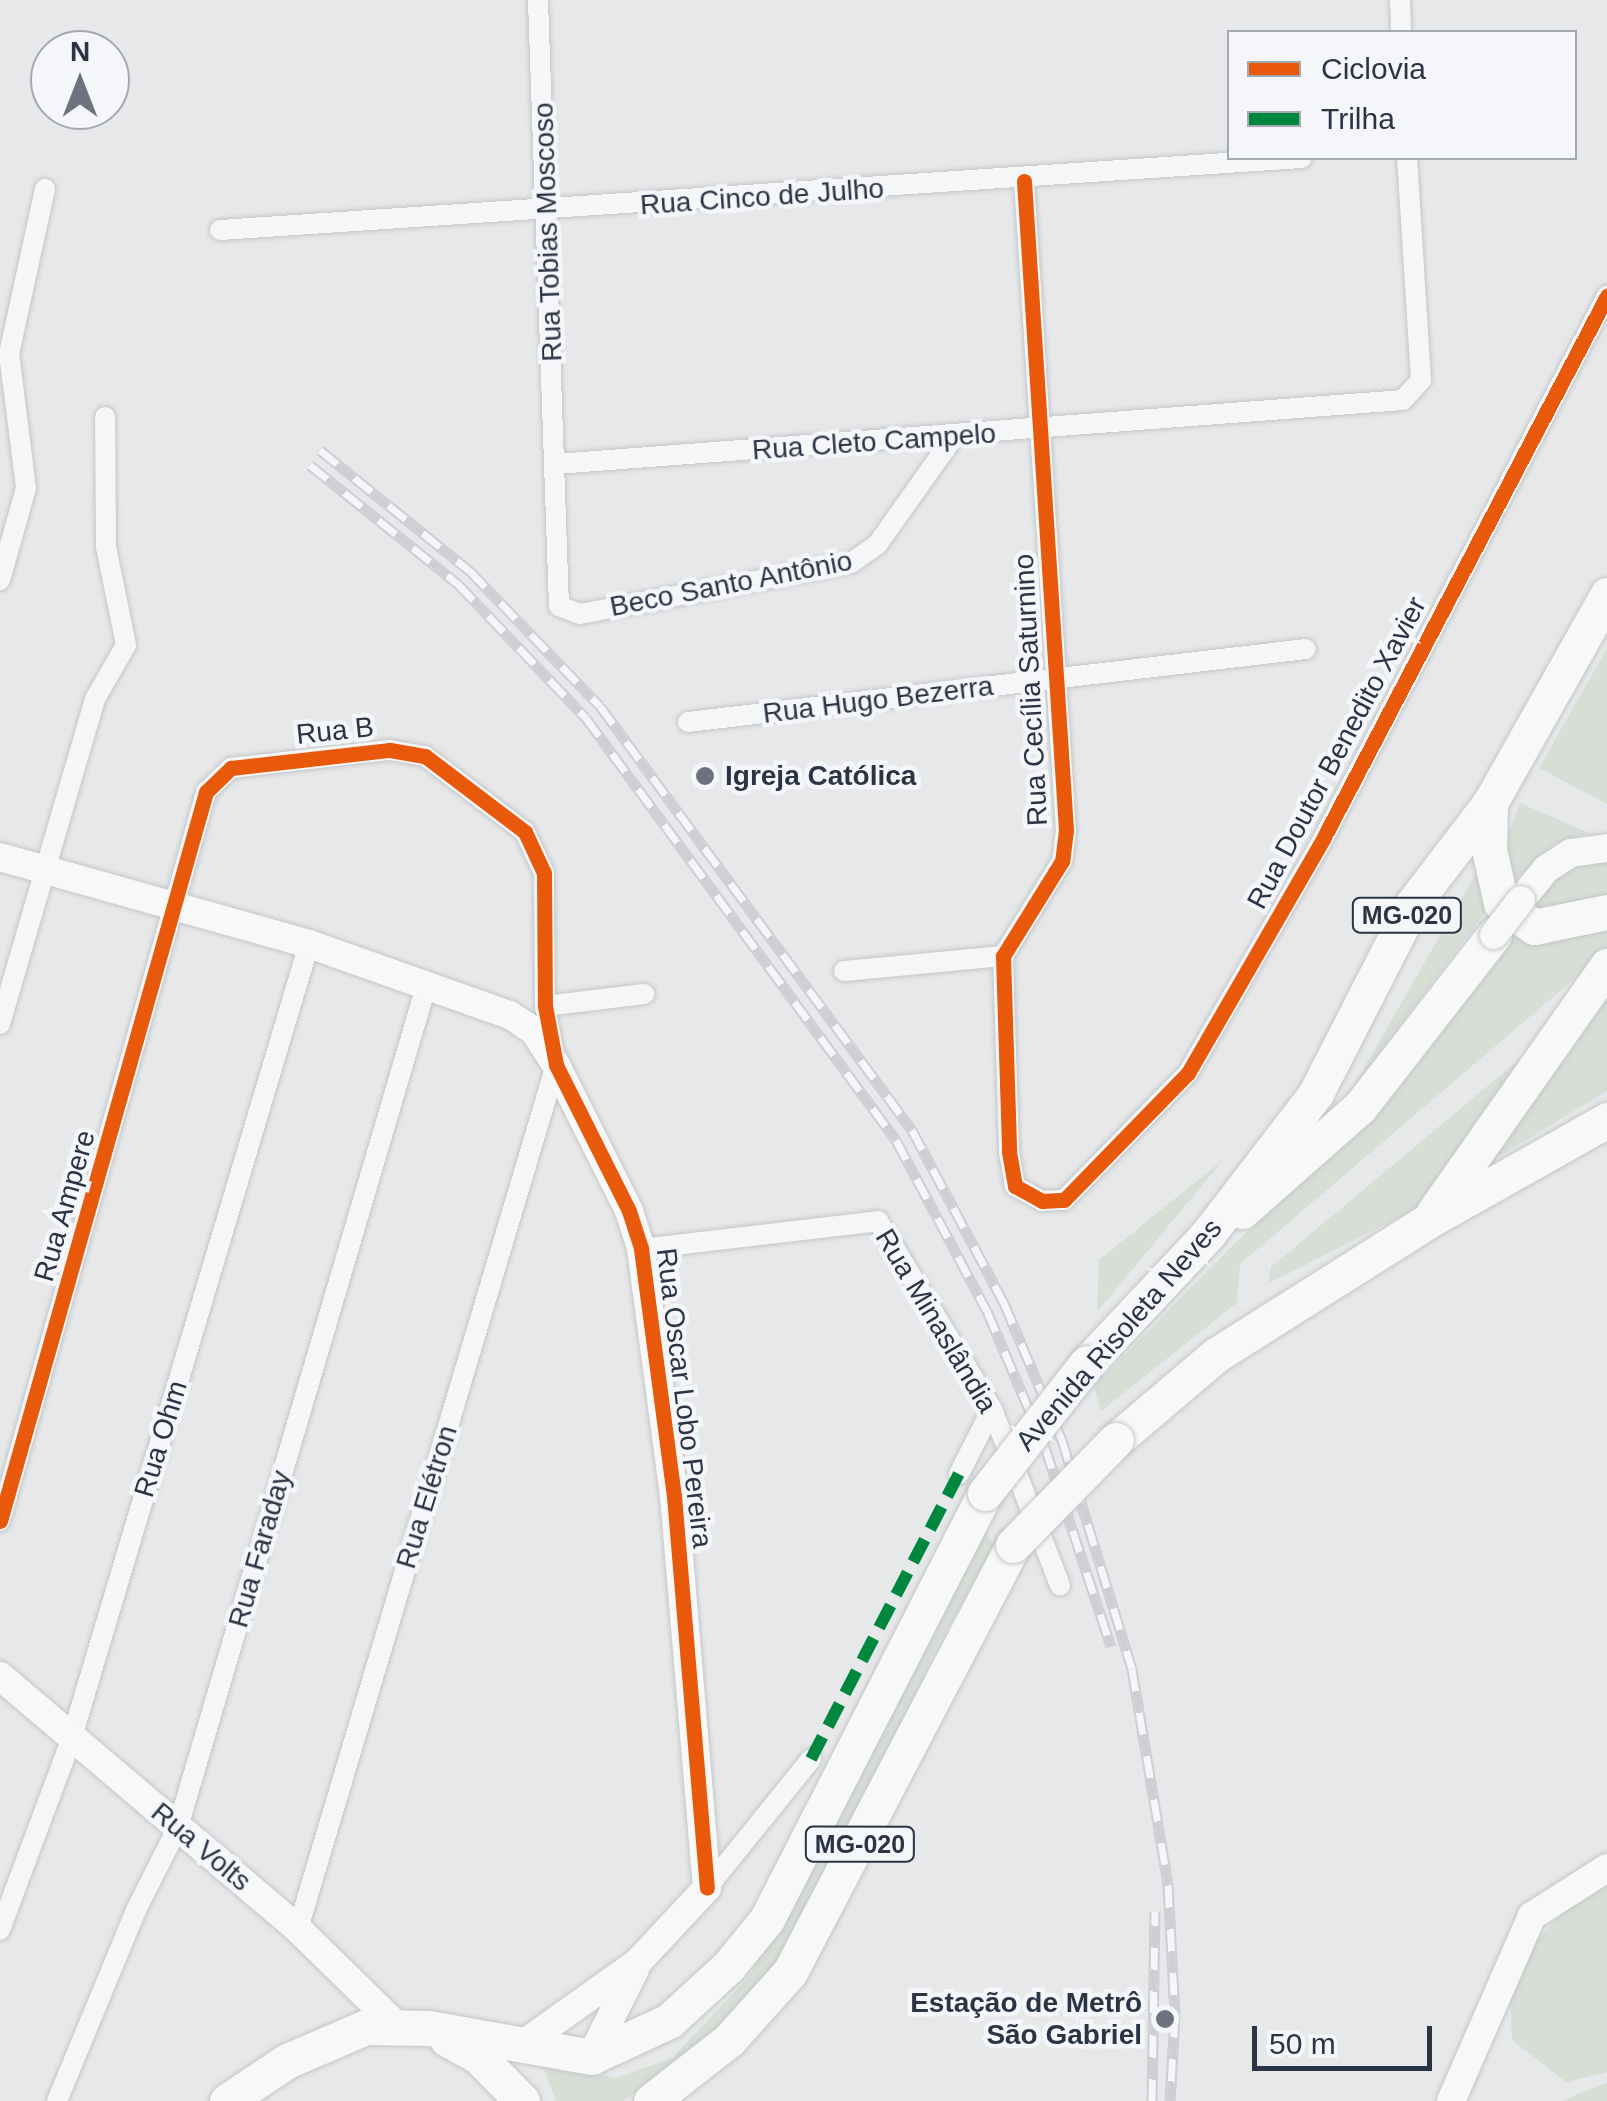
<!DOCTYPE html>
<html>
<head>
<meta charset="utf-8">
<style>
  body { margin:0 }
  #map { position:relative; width:1607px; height:2101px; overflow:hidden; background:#e6e8ea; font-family:Arial,sans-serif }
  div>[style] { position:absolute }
  .green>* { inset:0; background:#d6ded6 }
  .roads { filter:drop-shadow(0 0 2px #c4c6c8) drop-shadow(0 0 2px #c4c6c8) }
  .street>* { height:20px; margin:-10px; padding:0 10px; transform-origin:10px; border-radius:10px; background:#f5f6f7 }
  .secondary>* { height:28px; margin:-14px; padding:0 14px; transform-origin:14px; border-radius:14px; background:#f8f8f8 }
  .highway>* { height:35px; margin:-17.5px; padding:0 17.5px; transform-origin:17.5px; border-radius:17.5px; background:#f8f8f8 }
  .rail>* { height:11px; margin-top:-5.5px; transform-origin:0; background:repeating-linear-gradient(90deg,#f4f6f9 0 22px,#cecfd2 0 44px); box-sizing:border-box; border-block:2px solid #cecfd2 }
  .bridges { filter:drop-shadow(0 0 2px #c4c6c8) drop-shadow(0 0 2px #c4c6c8) }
  .secondary-bridge>* { height:28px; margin:-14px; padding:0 14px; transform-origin:14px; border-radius:14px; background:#f8f8f8 }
  .highway-bridge>* { height:35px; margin:-17.5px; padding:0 17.5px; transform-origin:17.5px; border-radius:17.5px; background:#f8f8f8 }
  .quiet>* { height:12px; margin-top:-6px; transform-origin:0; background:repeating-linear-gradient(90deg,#00873e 0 25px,transparent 0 37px) }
  .cycleway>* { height:15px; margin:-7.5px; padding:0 7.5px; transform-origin:7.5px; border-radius:7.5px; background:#e8590c }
  .dots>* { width:28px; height:28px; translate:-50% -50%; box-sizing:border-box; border:5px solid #f4f6f9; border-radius:50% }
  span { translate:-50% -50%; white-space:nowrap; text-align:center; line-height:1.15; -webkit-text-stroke:9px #f4f6f9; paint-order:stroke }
  .shield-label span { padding:2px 8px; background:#f4f6f9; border:2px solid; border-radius:8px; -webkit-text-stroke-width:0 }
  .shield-label { font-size:25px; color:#2b3445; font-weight:700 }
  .street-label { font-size:28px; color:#2b3445 }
  .poi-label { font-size:28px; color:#2b3445; font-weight:700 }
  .left { translate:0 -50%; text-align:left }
  .right { translate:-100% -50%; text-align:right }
  .legend { position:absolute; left:1227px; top:30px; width:350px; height:130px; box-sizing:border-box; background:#f4f6f9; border:2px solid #a4a8b1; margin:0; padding:12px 18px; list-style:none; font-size:30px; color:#2b3445 }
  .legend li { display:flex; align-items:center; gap:20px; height:50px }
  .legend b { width:50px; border:2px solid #a4a8b1 }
  .north { position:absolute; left:30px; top:30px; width:100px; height:100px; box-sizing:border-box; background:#f4f6f9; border:2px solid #a4a8b1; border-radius:50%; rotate:0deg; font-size:28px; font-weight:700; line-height:40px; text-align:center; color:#2b3445 }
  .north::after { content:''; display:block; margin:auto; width:35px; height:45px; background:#6c737f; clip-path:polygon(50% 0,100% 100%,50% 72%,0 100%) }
  .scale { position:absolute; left:1252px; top:2026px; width:180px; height:45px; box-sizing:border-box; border:5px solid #2b3445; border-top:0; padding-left:12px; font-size:30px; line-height:35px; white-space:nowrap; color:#2b3445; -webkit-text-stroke:8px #f4f6f9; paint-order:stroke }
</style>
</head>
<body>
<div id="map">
  <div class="green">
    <div style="clip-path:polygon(1607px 648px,1607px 804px,1539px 768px)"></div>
    <div style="clip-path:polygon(1520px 803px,1589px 833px,1555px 843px,1505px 890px,1507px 839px)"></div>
    <div style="clip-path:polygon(1586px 859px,1607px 861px,1607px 895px,1534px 915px,1528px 907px,1556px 874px)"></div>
    <div style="clip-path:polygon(1479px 868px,1491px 905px,1352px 1089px)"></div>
    <div style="clip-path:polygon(1607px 922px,1607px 951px,1240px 1264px,1237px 1303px,1101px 1411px,1094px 1386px,1235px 1243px,1362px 1128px,1511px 929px)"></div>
    <div style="clip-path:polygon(1607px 997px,1607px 1091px,1467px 1176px,1598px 1002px)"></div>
    <div style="clip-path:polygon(1538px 1044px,1423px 1205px,1269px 1283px,1271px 1267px)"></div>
    <div style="clip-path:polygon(1223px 1160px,1097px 1312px,1099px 1260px)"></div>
    <div style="clip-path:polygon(984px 1530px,996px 1546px,937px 1647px,882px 1766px,771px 1974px,727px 2027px,624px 2101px,556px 2101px,542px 2064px,616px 2078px,672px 2058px,748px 1978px)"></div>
    <div style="clip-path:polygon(1607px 1883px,1607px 2072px,1566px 2082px,1512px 2040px,1510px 1998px,1527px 1951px,1566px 1909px)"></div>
    <div style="clip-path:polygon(1607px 2083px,1607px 2101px,1563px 2101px,1577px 2094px)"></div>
  </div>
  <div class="roads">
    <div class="street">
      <div style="left:538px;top:0;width:606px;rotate:88.02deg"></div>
      <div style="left:559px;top:606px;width:22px;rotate:21deg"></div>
      <div style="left:580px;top:614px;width:276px;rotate:-10.7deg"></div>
      <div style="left:851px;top:563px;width:32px;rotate:-35deg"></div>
      <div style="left:877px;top:545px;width:135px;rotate:-54.7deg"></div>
      <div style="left:1400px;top:0;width:32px;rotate:88deg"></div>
      <div style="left:1024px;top:181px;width:650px;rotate:86.3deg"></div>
      <div style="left:1066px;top:830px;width:31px;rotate:97deg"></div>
      <div style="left:1062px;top:861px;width:112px;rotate:121.8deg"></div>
      <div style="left:1003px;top:956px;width:196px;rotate:88.2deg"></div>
      <div style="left:1009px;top:1152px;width:35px;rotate:80deg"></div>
      <div style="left:1015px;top:1186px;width:31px;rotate:29deg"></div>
      <div style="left:1042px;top:1201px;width:22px;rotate:-3deg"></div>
      <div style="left:1064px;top:1200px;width:177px;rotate:-45.7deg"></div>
      <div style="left:1188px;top:1073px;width:272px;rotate:-60deg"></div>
      <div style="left:1324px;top:837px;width:611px;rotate:-62.39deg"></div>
      <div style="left:220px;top:230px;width:1084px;rotate:-3.81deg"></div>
      <div style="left:556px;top:464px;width:849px;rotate:-4.32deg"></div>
      <div style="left:1403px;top:400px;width:27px;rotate:-48deg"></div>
      <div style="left:1421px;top:380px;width:222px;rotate:-93.6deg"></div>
      <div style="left:0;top:580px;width:96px;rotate:-74.2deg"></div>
      <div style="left:26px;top:488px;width:135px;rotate:-97.2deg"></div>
      <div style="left:9px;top:354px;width:169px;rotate:-77.7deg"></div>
      <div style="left:688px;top:722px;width:622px;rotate:-6.74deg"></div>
      <div style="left:844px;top:971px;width:160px;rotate:-5.4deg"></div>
      <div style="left:545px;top:1006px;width:100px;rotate:-6.9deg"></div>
      <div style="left:0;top:1024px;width:339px;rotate:-73.7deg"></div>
      <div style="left:95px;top:699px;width:62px;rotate:-60.1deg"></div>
      <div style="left:126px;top:645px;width:100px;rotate:-101.5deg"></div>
      <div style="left:106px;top:547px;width:130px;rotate:-90.4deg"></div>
      <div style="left:641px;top:1249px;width:239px;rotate:-6.7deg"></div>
      <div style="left:878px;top:1221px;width:220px;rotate:58.8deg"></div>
      <div style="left:992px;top:1409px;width:189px;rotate:68.9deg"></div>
      <div style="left:959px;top:1474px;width:73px;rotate:-63.1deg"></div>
      <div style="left:0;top:1521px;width:758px;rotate:-74.22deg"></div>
      <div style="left:206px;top:792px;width:35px;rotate:-44deg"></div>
      <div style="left:231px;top:768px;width:160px;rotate:-6.5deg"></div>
      <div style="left:390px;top:750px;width:36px;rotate:10deg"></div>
      <div style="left:425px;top:756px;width:126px;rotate:37.2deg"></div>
      <div style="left:525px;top:832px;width:45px;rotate:65.1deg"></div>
      <div style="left:544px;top:873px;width:133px;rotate:89.6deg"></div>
      <div style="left:545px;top:1006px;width:60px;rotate:79.4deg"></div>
      <div style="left:556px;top:1065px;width:902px;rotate:106.63deg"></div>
      <div style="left:707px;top:1888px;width:166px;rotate:-51.1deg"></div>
      <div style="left:0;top:1930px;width:206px;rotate:-69.5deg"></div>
      <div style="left:72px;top:1737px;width:828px;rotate:-73.36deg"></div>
      <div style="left:57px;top:2101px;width:207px;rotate:-67.5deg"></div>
      <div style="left:136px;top:1910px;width:93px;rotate:-63.2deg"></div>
      <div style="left:178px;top:1827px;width:880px;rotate:-73.56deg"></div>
    </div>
    <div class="secondary">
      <div style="left:0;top:857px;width:321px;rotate:15.7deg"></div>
      <div style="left:309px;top:944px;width:213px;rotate:19.5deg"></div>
      <div style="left:510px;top:1015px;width:29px;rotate:34deg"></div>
      <div style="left:534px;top:1031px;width:40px;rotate:57.1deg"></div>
      <div style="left:556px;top:1065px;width:163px;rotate:63.4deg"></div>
      <div style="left:629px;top:1211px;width:40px;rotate:72deg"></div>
      <div style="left:641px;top:1249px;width:249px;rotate:82.4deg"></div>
      <div style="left:674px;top:1496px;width:393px;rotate:85.2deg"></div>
      <div style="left:707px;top:1888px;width:103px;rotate:133deg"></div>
      <div style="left:637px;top:1963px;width:143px;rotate:144.6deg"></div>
      <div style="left:1521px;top:900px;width:40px;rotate:-51deg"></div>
      <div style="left:1546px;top:869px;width:30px;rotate:-33deg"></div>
      <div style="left:1571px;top:853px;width:36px;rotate:-8deg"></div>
      <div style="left:0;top:1676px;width:391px;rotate:40.3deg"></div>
      <div style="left:298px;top:1929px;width:137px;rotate:44.4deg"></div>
      <div style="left:591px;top:2057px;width:98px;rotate:-63.4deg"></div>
      <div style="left:1451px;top:2101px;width:202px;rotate:-66.4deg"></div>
      <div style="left:1532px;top:1916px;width:89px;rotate:-32.6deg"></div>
    </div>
    <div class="highway">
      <div style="left:1490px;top:803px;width:46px;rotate:91.2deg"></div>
      <div style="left:1489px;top:849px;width:55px;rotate:77.5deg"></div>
      <div style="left:1501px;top:903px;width:41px;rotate:36deg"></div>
      <div style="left:1534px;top:927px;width:75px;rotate:-11.6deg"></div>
      <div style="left:1242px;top:1211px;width:157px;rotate:-41.4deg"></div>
      <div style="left:1360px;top:1107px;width:218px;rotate:-52.1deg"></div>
      <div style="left:1434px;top:1212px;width:301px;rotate:-54.9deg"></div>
      <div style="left:1087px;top:1363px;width:177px;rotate:-46.8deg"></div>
      <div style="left:1208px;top:1234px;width:178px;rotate:-52.5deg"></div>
      <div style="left:1316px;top:1093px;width:211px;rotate:-62.9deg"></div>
      <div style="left:1412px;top:905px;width:128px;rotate:-52.6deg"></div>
      <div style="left:1490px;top:803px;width:239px;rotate:-60.6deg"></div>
      <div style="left:1116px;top:1440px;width:131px;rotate:-40.4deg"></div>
      <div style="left:1216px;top:1355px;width:251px;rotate:-32.3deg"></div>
      <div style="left:1428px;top:1221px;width:206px;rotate:-29.4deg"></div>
      <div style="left:447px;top:2039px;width:35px;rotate:29deg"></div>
      <div style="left:478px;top:2056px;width:63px;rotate:45.6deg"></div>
      <div style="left:227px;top:2101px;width:72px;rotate:-33.7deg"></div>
      <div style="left:287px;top:2061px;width:86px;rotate:-23.3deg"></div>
      <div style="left:366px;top:2027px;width:63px;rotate:0.9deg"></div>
      <div style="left:429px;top:2028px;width:165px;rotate:10.1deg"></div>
      <div style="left:591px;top:2057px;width:86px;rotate:-24.8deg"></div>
      <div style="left:669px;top:2021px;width:80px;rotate:-42.5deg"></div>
      <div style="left:728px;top:1967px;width:62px;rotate:-50.9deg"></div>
      <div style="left:767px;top:1919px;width:479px;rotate:-62.9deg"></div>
      <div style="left:651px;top:2101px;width:99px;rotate:-38deg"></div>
      <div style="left:729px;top:2040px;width:91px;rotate:-48.1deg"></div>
      <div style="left:790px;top:1972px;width:482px;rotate:-62.4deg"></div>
    </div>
  </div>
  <div class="rail">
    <div style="left:320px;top:450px;width:193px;rotate:38.9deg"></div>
    <div style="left:470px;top:571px;width:187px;rotate:46.1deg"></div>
    <div style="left:600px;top:706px;width:526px;rotate:53.65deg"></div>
    <div style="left:912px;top:1130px;width:196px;rotate:62deg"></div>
    <div style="left:1004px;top:1303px;width:149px;rotate:67.1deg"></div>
    <div style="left:1062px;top:1440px;width:239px;rotate:73deg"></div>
    <div style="left:1132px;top:1669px;width:219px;rotate:80.5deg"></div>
    <div style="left:1168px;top:1885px;width:130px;rotate:86.9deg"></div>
    <div style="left:1175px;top:2015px;width:86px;rotate:93.3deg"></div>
    <div style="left:310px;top:465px;width:190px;rotate:38.8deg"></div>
    <div style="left:458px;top:584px;width:185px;rotate:46.3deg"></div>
    <div style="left:586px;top:718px;width:524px;rotate:53.7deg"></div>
    <div style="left:896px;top:1140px;width:194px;rotate:62deg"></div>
    <div style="left:987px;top:1311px;width:148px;rotate:66.9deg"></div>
    <div style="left:1045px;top:1447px;width:210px;rotate:71.7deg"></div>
    <div style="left:1152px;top:2101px;width:190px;rotate:-89.1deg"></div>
  </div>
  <div class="bridges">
    <div class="secondary-bridge">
      <div style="left:1494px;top:935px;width:44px;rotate:-52.4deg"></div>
    </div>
    <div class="highway-bridge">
      <div style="left:985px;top:1493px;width:165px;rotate:-51.9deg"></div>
      <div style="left:1013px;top:1545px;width:147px;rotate:-45.6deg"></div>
    </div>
  </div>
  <div class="quiet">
    <div style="left:811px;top:1759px;width:321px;rotate:-62.6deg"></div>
  </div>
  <div class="cycleway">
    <div style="left:1024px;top:181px;width:650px;rotate:86.3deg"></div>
    <div style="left:1066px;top:830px;width:31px;rotate:97deg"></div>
    <div style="left:1062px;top:861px;width:112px;rotate:121.8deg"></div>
    <div style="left:1003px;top:956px;width:196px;rotate:88.2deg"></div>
    <div style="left:1009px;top:1152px;width:35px;rotate:80deg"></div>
    <div style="left:1015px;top:1186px;width:31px;rotate:29deg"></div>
    <div style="left:1042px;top:1201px;width:22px;rotate:-3deg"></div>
    <div style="left:1064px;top:1200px;width:177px;rotate:-45.7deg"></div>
    <div style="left:1188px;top:1073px;width:272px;rotate:-60deg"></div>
    <div style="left:1324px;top:837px;width:611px;rotate:-62.39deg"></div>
    <div style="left:0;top:1521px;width:758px;rotate:-74.22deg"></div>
    <div style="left:206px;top:792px;width:35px;rotate:-44deg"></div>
    <div style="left:231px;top:768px;width:160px;rotate:-6.5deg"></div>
    <div style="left:390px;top:750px;width:36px;rotate:10deg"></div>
    <div style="left:425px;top:756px;width:126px;rotate:37.2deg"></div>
    <div style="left:525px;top:832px;width:45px;rotate:65.1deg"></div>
    <div style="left:544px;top:873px;width:133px;rotate:89.6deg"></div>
    <div style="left:545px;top:1006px;width:60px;rotate:79.4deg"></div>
    <div style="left:556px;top:1065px;width:163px;rotate:63.4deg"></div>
    <div style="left:629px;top:1211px;width:40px;rotate:72deg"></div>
    <div style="left:641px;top:1249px;width:249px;rotate:82.4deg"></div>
    <div style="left:674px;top:1496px;width:393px;rotate:85.2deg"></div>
  </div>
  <div class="dots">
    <div style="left:705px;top:776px;background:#6c737f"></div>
    <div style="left:1165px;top:2019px;background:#6c737f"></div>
  </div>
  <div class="shield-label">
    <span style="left:1407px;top:915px">MG-020</span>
    <span style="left:860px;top:1844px">MG-020</span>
  </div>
  <div class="street-label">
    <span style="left:762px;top:197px;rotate:-4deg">Rua Cinco de Julho</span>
    <span style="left:548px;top:232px;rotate:-92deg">Rua Tobias Moscoso</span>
    <span style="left:874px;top:442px;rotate:-4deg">Rua Cleto Campelo</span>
    <span style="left:731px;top:584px;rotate:-11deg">Beco Santo Antônio</span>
    <span style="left:1031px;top:690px;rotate:-93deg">Rua Cecília Saturnino</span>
    <span style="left:878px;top:700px;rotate:-7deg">Rua Hugo Bezerra</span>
    <span style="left:335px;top:731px;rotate:-6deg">Rua B</span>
    <span style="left:1337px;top:753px;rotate:-62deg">Rua Doutor Benedito Xavier</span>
    <span style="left:65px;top:1206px;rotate:-74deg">Rua Ampere</span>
    <span style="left:936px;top:1321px;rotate:59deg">Rua Minaslândia</span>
    <span style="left:1119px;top:1335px;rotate:-49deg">Avenida Risoleta Neves</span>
    <span style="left:684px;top:1398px;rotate:83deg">Rua Oscar Lobo Pereira</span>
    <span style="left:161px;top:1439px;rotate:-73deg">Rua Ohm</span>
    <span style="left:427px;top:1497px;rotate:-73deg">Rua Elétron</span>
    <span style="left:260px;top:1549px;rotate:-74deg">Rua Faraday</span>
    <span style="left:201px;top:1847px;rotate:40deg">Rua Volts</span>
  </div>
  <div class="poi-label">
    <span class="left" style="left:725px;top:776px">Igreja Católica</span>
    <span class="right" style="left:1142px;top:2019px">Estação de Metrô<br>São Gabriel</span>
  </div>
  <ul class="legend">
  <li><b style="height:12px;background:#e8590c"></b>Ciclovia</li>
  <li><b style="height:12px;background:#00873e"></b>Trilha</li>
  </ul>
  <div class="north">N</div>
  <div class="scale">50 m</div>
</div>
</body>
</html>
